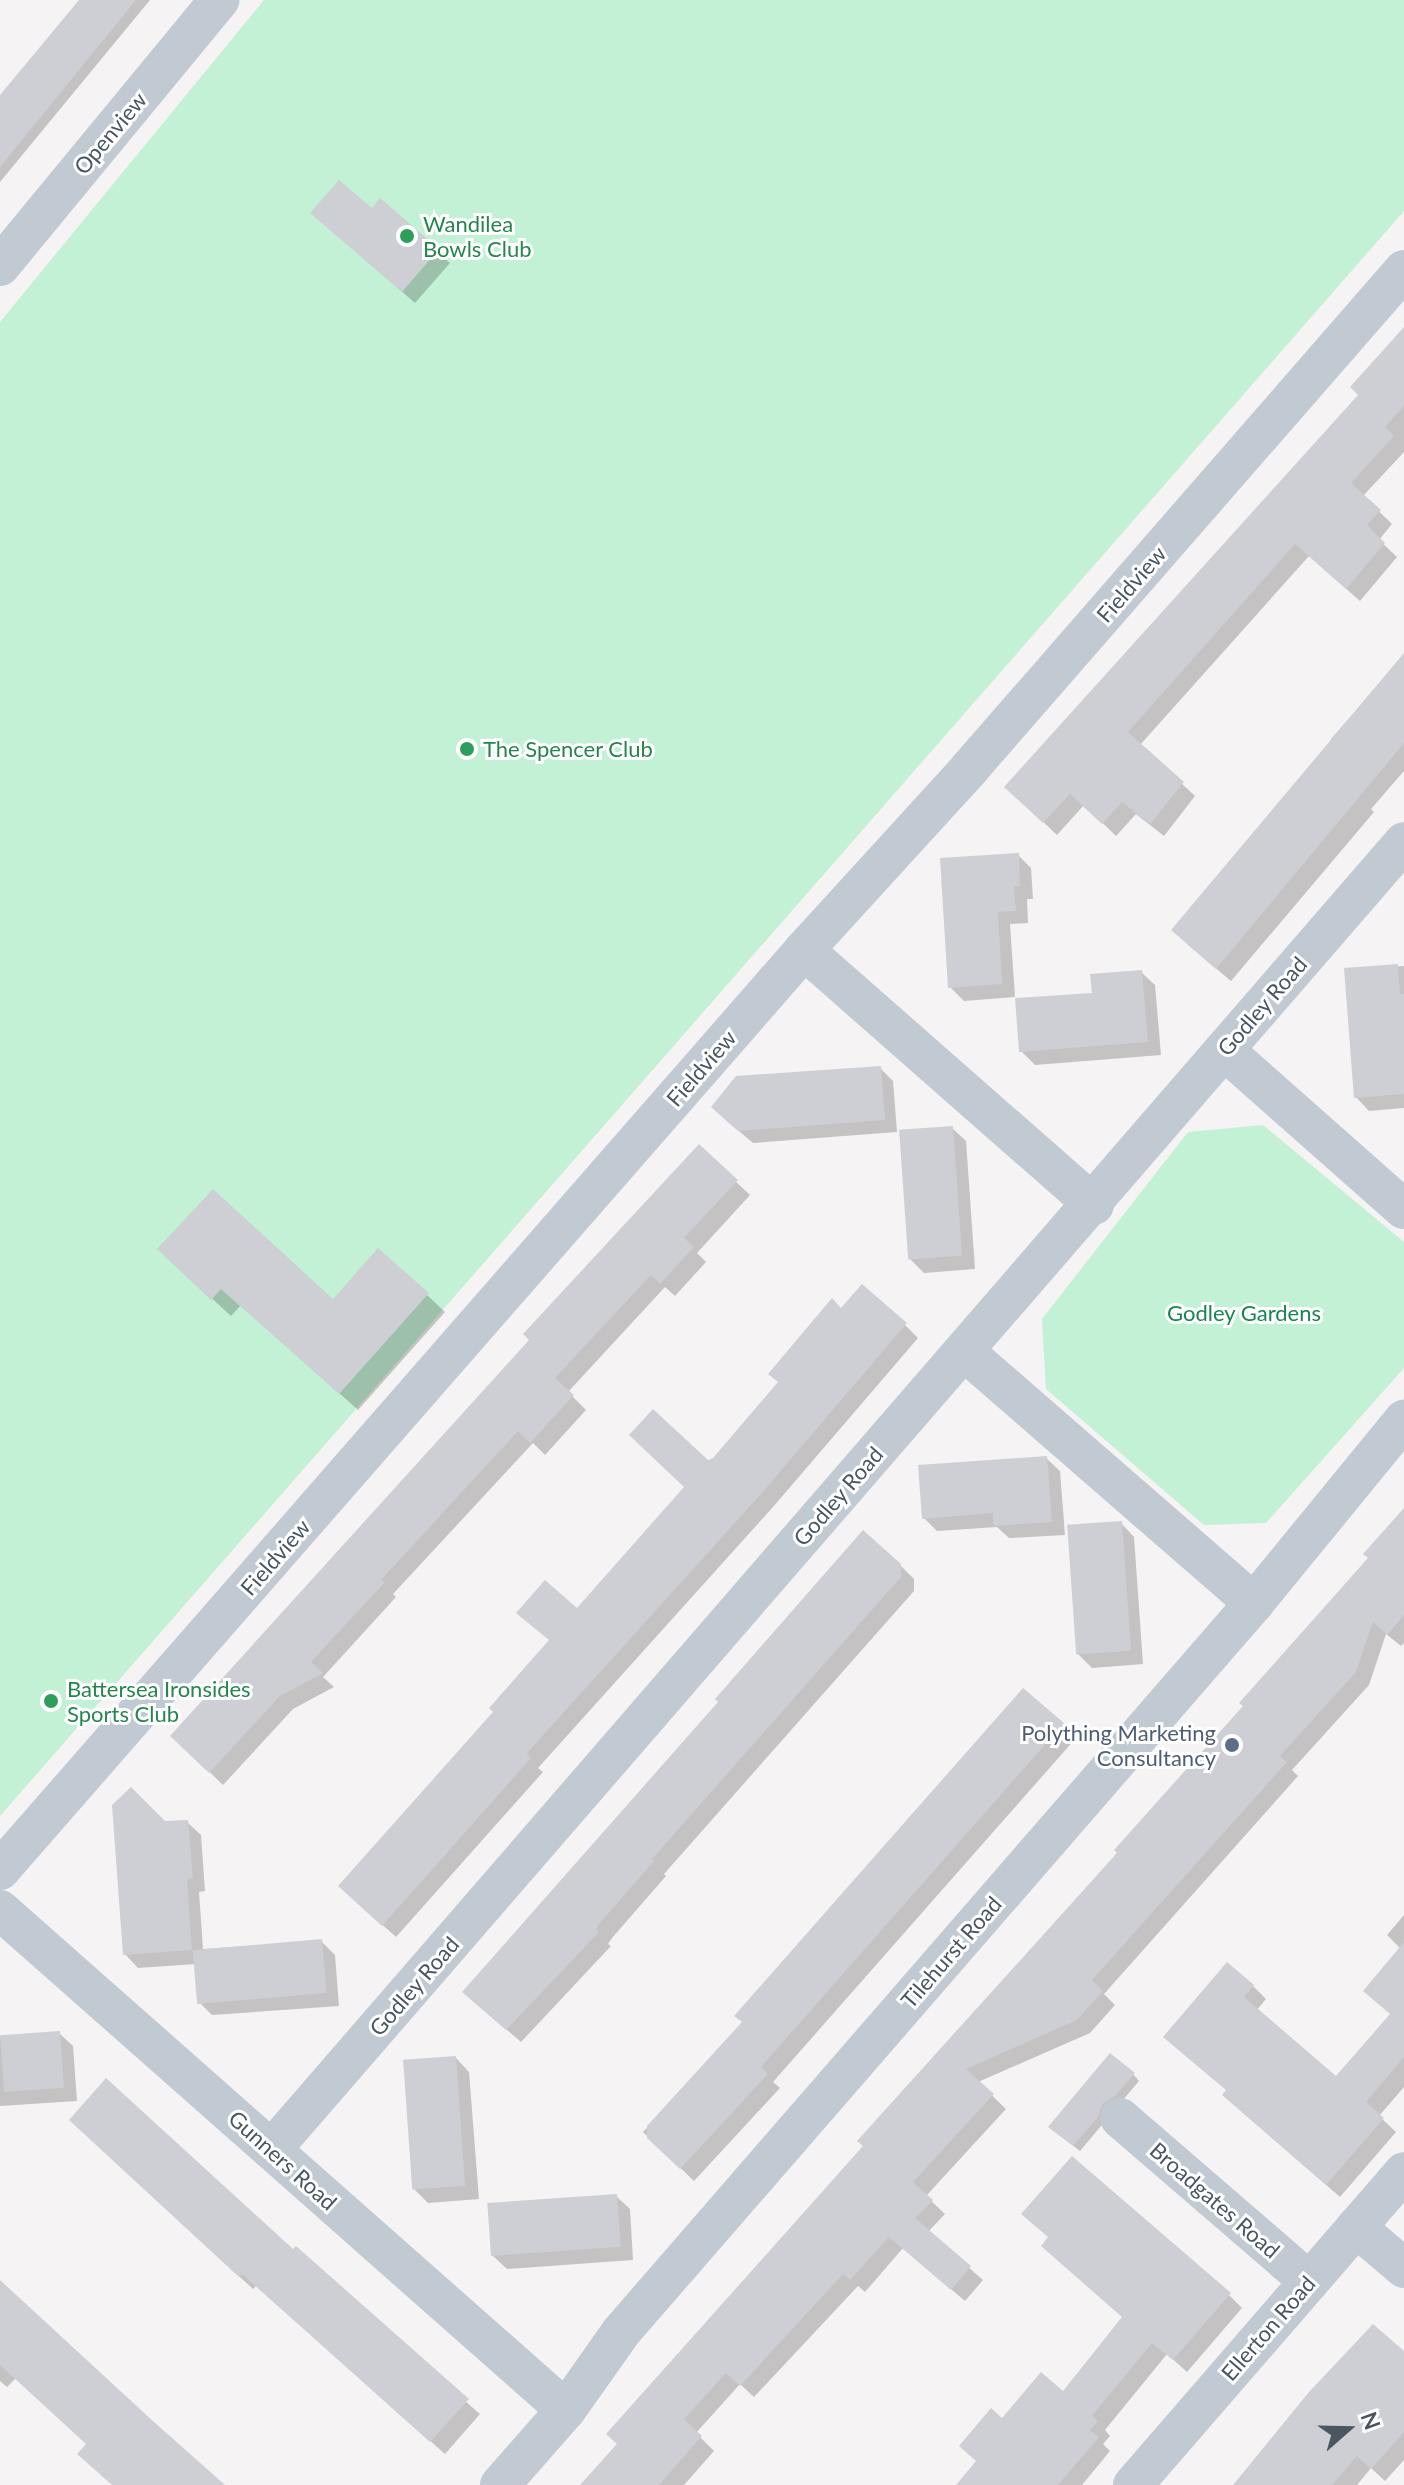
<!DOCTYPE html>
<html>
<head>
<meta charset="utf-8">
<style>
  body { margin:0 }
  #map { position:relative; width:1404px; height:2485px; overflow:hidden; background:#f5f3f3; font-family:Lato,sans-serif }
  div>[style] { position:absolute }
  .green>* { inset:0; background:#c3f1d5 }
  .shadow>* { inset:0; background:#0003 }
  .building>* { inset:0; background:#cdcfd5; transform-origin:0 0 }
  .minor>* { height:40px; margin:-20px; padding:0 20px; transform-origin:20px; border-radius:20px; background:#c1cad2 }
  .dots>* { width:22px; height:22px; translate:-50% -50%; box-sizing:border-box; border:4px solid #fff; border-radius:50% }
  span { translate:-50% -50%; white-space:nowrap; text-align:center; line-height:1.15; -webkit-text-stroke:6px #fff; paint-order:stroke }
  .street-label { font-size:22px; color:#4a5661 }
  .leisure-label { font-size:22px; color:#27864d }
  .left { translate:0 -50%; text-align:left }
  .park-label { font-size:22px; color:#17864f }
  .service-label { font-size:22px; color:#4e5e75 }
  .right { translate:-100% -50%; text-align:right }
  .north { position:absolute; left:1308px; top:2389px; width:80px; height:80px; -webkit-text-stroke:6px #fff; paint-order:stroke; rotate:70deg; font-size:22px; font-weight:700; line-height:32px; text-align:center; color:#4a5661 }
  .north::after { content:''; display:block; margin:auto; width:28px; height:36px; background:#4a5661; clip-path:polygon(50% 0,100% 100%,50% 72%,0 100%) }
</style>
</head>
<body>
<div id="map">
  <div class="green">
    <div style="clip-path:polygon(264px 0,1404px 0,1404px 211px,0 1816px,0 322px)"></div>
    <div style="clip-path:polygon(1263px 1125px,1404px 1242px,1404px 1368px,1266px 1523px,1204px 1525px,1046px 1389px,1042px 1319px,1188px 1132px)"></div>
  </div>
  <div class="shadow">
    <div style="clip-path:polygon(82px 0,150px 0,0 182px,0 100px)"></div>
    <div style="clip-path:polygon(380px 201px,450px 263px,415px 303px,325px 225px,372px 211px)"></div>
    <div style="clip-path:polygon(1404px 331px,1404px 452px,1363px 496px,1392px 524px,1379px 540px,1397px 557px,1360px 601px,1309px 556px,1140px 745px,1195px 796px,1164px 836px,1136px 814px,1116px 836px,1084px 805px,1057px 835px,1020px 800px,1361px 395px)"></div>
    <div style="clip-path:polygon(1404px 656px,1404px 771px,1371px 809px,1374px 812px,1231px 981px,1187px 944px,1334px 742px,1331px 739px)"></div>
    <div style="clip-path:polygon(1018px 855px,1031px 868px,1033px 899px,1027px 899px,1028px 923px,1010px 924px,1015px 997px,964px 1001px,950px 987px)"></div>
    <div style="clip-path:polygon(1404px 966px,1404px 1108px,1369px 1111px,1356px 1097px,1346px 970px)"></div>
    <div style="clip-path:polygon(1141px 972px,1155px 985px,1161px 1055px,1035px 1065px,1021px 1051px,1094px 995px)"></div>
    <div style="clip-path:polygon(880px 1068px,893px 1081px,897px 1132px,753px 1143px,726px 1120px)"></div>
    <div style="clip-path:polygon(952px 1128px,966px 1141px,975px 1269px,924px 1273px,910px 1259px)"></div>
    <div style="clip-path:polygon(699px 1147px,750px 1195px,697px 1253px,706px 1262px,675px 1296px,665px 1287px,568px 1392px,586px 1410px,545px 1455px,533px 1443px,393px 1594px,396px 1597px,323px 1677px,334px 1687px,293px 1709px,223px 1785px,186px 1749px)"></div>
    <div style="clip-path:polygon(178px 1267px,333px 1302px,427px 1295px,445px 1312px,358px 1410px,241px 1305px,231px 1316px)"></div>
    <div style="clip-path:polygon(841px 1311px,905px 1325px,918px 1338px,773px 1507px,538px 1768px,543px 1772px,396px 1937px,354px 1899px,470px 1742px,577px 1611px,707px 1463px,715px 1460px)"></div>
    <div style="clip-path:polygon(1046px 1458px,1060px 1471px,1065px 1535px,1009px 1538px,997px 1527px,937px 1531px,924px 1518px)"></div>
    <div style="clip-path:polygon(1404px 1509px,1404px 1643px,1401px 1646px,1386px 1634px,1369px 1685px,1292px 1770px,1298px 1776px,1104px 1994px,1115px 2005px,1090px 2033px,978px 2082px,1006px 2109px,926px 2196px,945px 2214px,928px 2232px,983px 2280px,965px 2301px,903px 2248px,865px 2292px,858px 2286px,754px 2397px,740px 2384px,696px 2433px,714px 2451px,684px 2485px,583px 2485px,865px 2146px,1371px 1558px)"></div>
    <div style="clip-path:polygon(1121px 1523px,1134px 1537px,1143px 1664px,1092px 1668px,1078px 1654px)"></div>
    <div style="clip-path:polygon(900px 1565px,914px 1579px,914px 1591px,664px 1874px,666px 1876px,612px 1938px,608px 1944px,611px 1946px,521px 2042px,478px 2005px)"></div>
    <div style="clip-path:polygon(1062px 1725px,1076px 1738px,773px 2082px,780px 2088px,694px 2181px,643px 2132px,744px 2023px)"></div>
    <div style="clip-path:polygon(187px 1822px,201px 1835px,205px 1891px,199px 1892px,203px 1949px,321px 1941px,335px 1955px,339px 2006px,212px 2015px,198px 2001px,196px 1964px,138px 1968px,125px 1954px,164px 1823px)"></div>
    <div style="clip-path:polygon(1404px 1915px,1404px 2087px,1379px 2116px,1396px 2132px,1340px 2197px,1238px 2108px,1228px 2091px,1179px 2050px,1253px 1986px,1266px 1999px,1256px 2011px,1337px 2079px,1391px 2015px,1401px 1949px,1387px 1935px)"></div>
    <div style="clip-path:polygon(59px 2033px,73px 2046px,77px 2101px,0 2106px,0 2037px)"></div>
    <div style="clip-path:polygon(456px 2058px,469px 2072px,479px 2199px,428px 2203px,414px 2189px)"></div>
    <div style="clip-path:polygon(1133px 2074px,1139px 2081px,1080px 2151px,1057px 2133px)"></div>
    <div style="clip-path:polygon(85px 2134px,293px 2252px,480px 2414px,445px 2454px,256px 2286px,253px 2289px)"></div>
    <div style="clip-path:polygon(616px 2196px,630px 2209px,633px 2260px,507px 2269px,493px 2256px)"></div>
    <div style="clip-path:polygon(1050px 2238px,1229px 2295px,1242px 2308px,1187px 2372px,1167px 2354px,1105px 2430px,1110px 2436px,1103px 2444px,1110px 2451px,1082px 2485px,958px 2485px,978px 2462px,1002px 2420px,1063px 2394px,1124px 2318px)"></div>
    <div style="clip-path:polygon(0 2286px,219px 2485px,114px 2485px,88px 2445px,16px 2378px,7px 2387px,0 2381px)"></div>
    <div style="clip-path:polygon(1404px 2353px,1404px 2460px,1385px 2481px,1371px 2468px,1357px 2485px,1235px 2485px)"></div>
  </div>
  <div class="building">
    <div style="clip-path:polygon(79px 0,136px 0,0 167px,0 95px)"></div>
    <div style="clip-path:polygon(339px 180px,372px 208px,380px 198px,439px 249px,402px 292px,310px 213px)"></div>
    <div style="clip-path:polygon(1404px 327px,1404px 406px,1385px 427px,1394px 436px,1351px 483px,1381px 510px,1367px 525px,1385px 543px,1346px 589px,1295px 544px,1128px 732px,1184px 782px,1150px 824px,1122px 802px,1102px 824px,1070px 794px,1043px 823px,1004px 787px,1358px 395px,1350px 387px)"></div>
    <div style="clip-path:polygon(1404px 653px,1404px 743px,1216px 969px,1171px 930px)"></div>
    <div style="clip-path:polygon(1019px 853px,1020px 886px,1014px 886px,1016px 911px,998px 912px,1002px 984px,948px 988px,940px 858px)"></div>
    <div style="clip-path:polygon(1398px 964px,1400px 994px,1404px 994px,1404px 1094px,1354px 1098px,1344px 968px)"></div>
    <div style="clip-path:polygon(1142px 970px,1148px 1042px,1019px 1052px,1015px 998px,1092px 993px,1090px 974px)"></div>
    <div style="clip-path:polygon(881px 1066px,885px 1120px,738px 1131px,711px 1107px,736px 1076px)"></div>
    <div style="left:953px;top:1126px;width:130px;height:54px;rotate:86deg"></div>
    <div style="clip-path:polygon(699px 1144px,738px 1180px,684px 1238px,694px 1247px,660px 1284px,651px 1275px,555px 1378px,574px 1395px,530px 1443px,518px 1431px,381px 1580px,385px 1582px,311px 1662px,323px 1673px,280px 1696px,209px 1773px,170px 1736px,529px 1340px,523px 1334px)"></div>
    <div style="clip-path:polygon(213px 1189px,333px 1299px,378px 1248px,429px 1293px,339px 1394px,221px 1289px,211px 1300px,157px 1249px)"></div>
    <div style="clip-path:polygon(862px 1284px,907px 1323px,761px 1494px,527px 1753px,531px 1758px,382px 1926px,338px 1886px,468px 1740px,493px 1712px,489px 1708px,549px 1640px,516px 1613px,545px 1580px,577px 1608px,684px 1487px,629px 1435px,653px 1409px,708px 1460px,713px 1458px,778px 1382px,768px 1374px,832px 1298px,841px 1308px)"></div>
    <div style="clip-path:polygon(1047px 1456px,1052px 1522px,993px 1526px,993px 1513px,922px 1519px,918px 1465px)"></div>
    <div style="clip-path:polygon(1404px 1508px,1404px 1615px,1387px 1635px,1373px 1622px,1356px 1672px,1280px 1756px,1287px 1762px,1092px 1980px,1103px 1991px,1077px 2020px,966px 2069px,994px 2094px,913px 2182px,933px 2200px,915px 2218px,971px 2266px,951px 2290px,889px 2237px,850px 2280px,843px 2274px,740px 2386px,726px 2373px,684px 2419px,702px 2436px,659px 2485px,580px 2485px,617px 2444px,606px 2434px,863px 2146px,857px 2141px,1117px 1853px,1114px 1850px,1243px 1706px,1239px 1703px,1368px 1558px,1363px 1554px)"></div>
    <div style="left:1122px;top:1521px;width:130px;height:55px;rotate:86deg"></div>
    <div style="clip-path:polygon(863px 1530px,901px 1564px,901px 1577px,652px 1859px,654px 1861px,599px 1924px,596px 1929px,599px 1932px,506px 2030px,462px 1992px,718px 1702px,715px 1699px)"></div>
    <div style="clip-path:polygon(1023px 1688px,1064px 1723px,761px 2067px,768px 2074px,680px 2169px,647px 2138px,647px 2126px,742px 2022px,734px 2016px)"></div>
    <div style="clip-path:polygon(131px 1787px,165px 1821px,188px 1820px,193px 1878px,187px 1879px,192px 1950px,123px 1955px,112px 1805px)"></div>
    <div style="left:322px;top:1939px;width:54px;height:130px;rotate:85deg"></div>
    <div style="clip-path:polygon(1404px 1942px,1404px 2057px,1366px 2102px,1384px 2118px,1326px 2185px,1222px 2095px,1226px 2090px,1163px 2037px,1227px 1962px,1254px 1985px,1244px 1997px,1336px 2076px,1390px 2014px,1363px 1991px)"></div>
    <div style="left:60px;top:2031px;width:57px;height:60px;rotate:86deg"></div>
    <div style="clip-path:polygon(1110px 2053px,1135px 2073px,1115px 2096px,1102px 2104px,1098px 2117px,1073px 2146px,1048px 2127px)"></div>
    <div style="left:456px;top:2056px;width:130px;height:53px;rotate:86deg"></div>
    <div style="clip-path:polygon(106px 2078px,293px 2249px,296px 2246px,469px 2399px,430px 2442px,242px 2274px,239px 2277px,69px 2120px)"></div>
    <div style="clip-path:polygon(1072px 2156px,1231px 2293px,1173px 2360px,1152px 2343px,1092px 2416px,1098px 2421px,1090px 2430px,1099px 2437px,1058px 2485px,956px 2485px,976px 2461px,959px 2446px,991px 2408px,1002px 2418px,1041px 2372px,1063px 2391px,1122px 2317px,1041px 2246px,1048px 2237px,1021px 2214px)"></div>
    <div style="left:617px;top:2194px;width:53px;height:130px;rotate:86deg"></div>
    <div style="clip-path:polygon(0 2280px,154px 2422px,225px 2485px,112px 2485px,77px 2454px,86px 2444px,0 2365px)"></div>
    <div style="clip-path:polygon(1373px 2324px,1404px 2351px,1404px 2432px,1371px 2469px,1357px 2456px,1332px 2485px,1233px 2485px,1309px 2392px)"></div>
  </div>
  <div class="minor">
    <div style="left:0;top:266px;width:345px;rotate:-50.5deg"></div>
    <div style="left:804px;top:950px;width:386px;rotate:41.3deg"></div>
    <div style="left:1224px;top:1050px;width:240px;rotate:41.5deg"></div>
    <div style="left:965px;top:1352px;width:383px;rotate:41deg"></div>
    <div style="left:0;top:1870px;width:1222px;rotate:-48.85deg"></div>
    <div style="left:804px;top:950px;width:245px;rotate:-47.6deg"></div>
    <div style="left:969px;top:769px;width:662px;rotate:-48.92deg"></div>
    <div style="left:0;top:1910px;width:755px;rotate:41.46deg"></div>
    <div style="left:1120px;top:2118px;width:250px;rotate:40.8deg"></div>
    <div style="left:272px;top:2149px;width:1729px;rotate:-49.1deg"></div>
    <div style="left:1356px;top:2227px;width:63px;rotate:40.5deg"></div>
    <div style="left:500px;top:2485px;width:100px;rotate:-48.7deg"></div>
    <div style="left:566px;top:2410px;width:95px;rotate:-54.8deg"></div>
    <div style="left:621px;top:2332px;width:965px;rotate:-49.03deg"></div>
    <div style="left:1254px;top:1603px;width:237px;rotate:-50.7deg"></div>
    <div style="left:1133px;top:2485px;width:414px;rotate:-49.1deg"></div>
  </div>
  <div class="dots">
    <div style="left:407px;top:236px;background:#2e9e5b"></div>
    <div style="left:467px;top:749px;background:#2e9e5b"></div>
    <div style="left:51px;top:1701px;background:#2e9e5b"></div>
    <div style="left:1232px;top:1745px;background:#5c6f8a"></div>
  </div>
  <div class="street-label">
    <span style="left:110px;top:133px;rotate:-50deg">Openview</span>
    <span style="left:1131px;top:584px;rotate:-49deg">Fieldview</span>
    <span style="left:1262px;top:1006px;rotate:-49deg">Godley Road</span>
    <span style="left:701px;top:1068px;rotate:-49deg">Fieldview</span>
    <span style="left:838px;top:1496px;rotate:-49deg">Godley Road</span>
    <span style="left:275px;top:1557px;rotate:-49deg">Fieldview</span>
    <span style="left:951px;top:1952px;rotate:-49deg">Tilehurst Road</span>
    <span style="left:414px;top:1986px;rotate:-49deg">Godley Road</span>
    <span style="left:283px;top:2160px;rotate:42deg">Gunners Road</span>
    <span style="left:1215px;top:2200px;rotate:41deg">Broadgates Road</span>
    <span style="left:1268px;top:2328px;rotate:-49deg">Ellerton Road</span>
  </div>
  <div class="leisure-label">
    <span class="left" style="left:423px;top:236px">Wandilea<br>Bowls Club</span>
    <span class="left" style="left:483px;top:749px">The Spencer Club</span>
    <span class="left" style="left:67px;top:1701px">Battersea Ironsides<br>Sports Club</span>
  </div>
  <div class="park-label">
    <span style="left:1244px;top:1313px">Godley Gardens</span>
  </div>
  <div class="service-label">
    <span class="right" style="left:1216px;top:1745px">Polything Marketing<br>Consultancy</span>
  </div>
  <div class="north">N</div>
</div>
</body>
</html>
